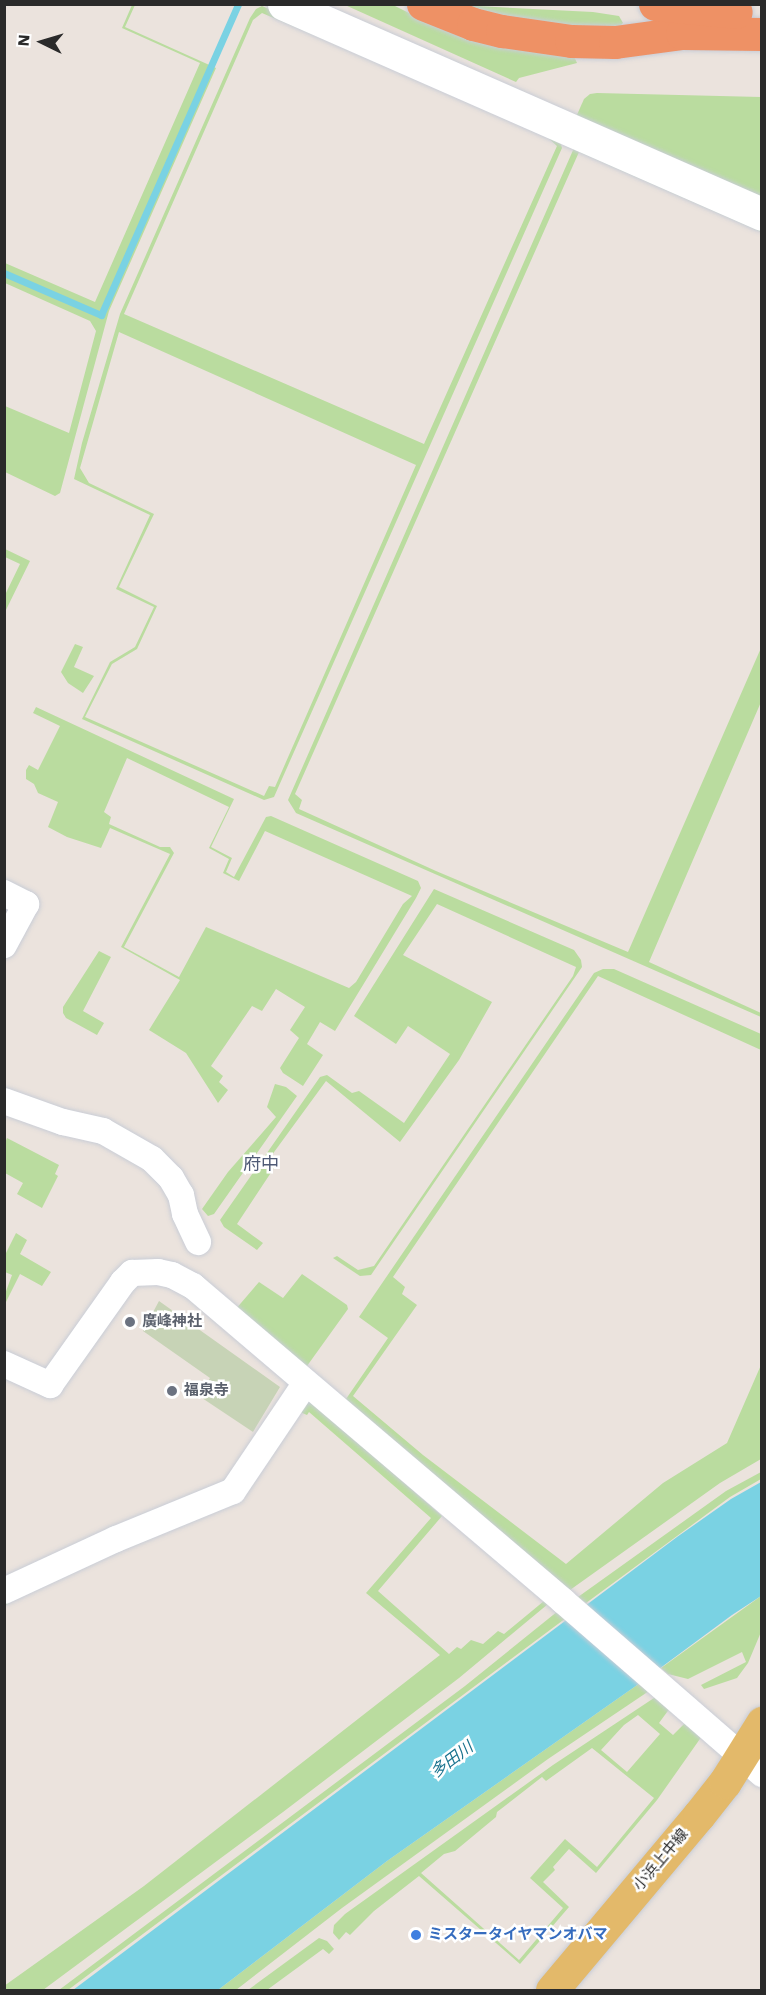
<!DOCTYPE html>
<html>
<head>
<meta charset="utf-8">
<style>
  body { margin:0 }
  #map { position:relative; width:766px; height:1995px; overflow:hidden; background:#ebe3dd; font-family:"Work Sans","Noto Sans JP",sans-serif }
  div>[style] { position:absolute }
  .green>* { inset:0; background:#badc9f }
  .cemetery>* { inset:0; background:#c7d3b6 }
  .water>* { inset:0; background:#7ad2e3 }
  .stream>* { height:7px; margin:-3.5px; padding:0 3.5px; transform-origin:3.5px; border-radius:3.5px; background:#7ad2e3 }
  .roads { filter:drop-shadow(0 0 2px #c9cdd6) drop-shadow(0 0 2px #c9cdd6) }
  .minor>* { height:26px; margin:-13px; padding:0 13px; transform-origin:13px; border-radius:13px; background:#fff }
  .tertiary>* { height:33px; margin:-16.5px; padding:0 16.5px; transform-origin:16.5px; border-radius:16.5px; background:#fff }
  .primary>* { height:33px; margin:-16.5px; padding:0 16.5px; transform-origin:16.5px; border-radius:16.5px; background:#e3b96a }
  .motorway>* { height:33px; margin:-16.5px; padding:0 16.5px; transform-origin:16.5px; border-radius:16.5px; background:#ee9165 }
  .dots>* { width:16px; height:16px; translate:-50% -50%; box-sizing:border-box; border:3px solid #fff; border-radius:50% }
  span { translate:-50% -50%; white-space:nowrap; text-align:center; line-height:1.15; -webkit-text-stroke:5px #fff; paint-order:stroke }
  .worship-label { font-size:15px; color:#5b616d; font-weight:700 }
  .left { translate:0 -50%; text-align:left }
  .street-label { font-size:15px; color:#2a2a2a }
  .shop-label { font-size:15px; color:#366cbe; font-weight:700 }
  .water-label { font-size:16px; color:#1a738e; font-style:italic }
  .quarter-label { font-size:18px; color:#4f5a76 }
  .frame { position:absolute; inset:0; border:6px solid #2a2a2a; pointer-events:none }
  .north { position:absolute; left:12px; top:12px; width:60px; height:60px; -webkit-text-stroke:4px #fff; paint-order:stroke; rotate:275deg; font-size:16px; font-weight:700; line-height:24px; text-align:center; color:#2a2a2a }
  .north::after { content:''; display:block; margin:auto; width:21px; height:27px; background:#2a2a2a; clip-path:polygon(50% 0,100% 100%,50% 72%,0 100%) }
</style>
</head>
<body>
<div id="map">
  <div class="green">
    <div style="clip-path:polygon(132px 5px,135px 5px,125px 27px,216px 68px,109px 311px,60px 493px,55px 496px,5px 472px,5px 406px,69px 433px,96px 331px,90px 321px,5px 283px,5px 263px,95px 302px,200px 63px,122px 28px)"></div>
    <div style="clip-path:polygon(345px 5px,393px 5px,421px 19px,574px 56px,577px 63px,519px 78px,516px 82px)"></div>
    <div style="clip-path:polygon(457px 5px,593px 12px,619px 16px,623px 23px,619px 27px,564px 28px)"></div>
    <div style="clip-path:polygon(evenodd,262px 6px,548px 131px,560px 141px,562px 148px,274px 797px,264px 800px,82px 719px,110px 662px,135px 647px,154px 607px,116px 589px,150px 515px,74px 479px,82px 443px,120px 314px,250px 18px,256px 9px,262px 6px,262px 13px,544px 134px,557px 146px,424px 444px,124px 314px,253px 20px,262px 13px,262px 6px,119px 332px,416px 465px,275px 787px,269px 786px,264px 796px,85px 717px,112px 664px,137px 649px,157px 606px,119px 587px,154px 514px,89px 483px,80px 468px,119px 332px)"></div>
    <div style="clip-path:polygon(597px 93px,761px 97px,761px 202px,576px 117px,584px 99px,590px 94px)"></div>
    <div style="clip-path:polygon(574px 148px,761px 226px,761px 232px,579px 152px,295px 794px,302px 800px,299px 809px,436px 871px,628px 952px,761px 648px,761px 702px,649px 962px,761px 1013px,761px 1017px,296px 813px,288px 800px)"></div>
    <div style="clip-path:polygon(5px 549px,30px 561px,5px 612px,5px 595px,20px 564px,5px 557px)"></div>
    <div style="clip-path:polygon(75px 644px,83px 647px,74px 667px,94px 676px,83px 693px,68px 683px,61px 672px)"></div>
    <div style="clip-path:polygon(evenodd,36px 707px,234px 799px,211px 847px,232px 858px,226px 872px,234px 877px,266px 817px,271px 816px,418px 881px,421px 888px,416px 898px,335px 1031px,320px 1022px,307px 1044px,323px 1055px,303px 1086px,283px 1073px,280px 1068px,299px 1038px,290px 1030px,305px 1007px,276px 989px,262px 1011px,252px 1006px,211px 1066px,223px 1076px,219px 1082px,228px 1090px,218px 1103px,186px 1053px,149px 1030px,180px 980px,121px 947px,170px 854px,110px 828px,101px 848px,67px 837px,48px 827px,58px 802px,38px 793px,34px 784px,26px 779px,26px 770px,29px 765px,38px 770px,60px 726px,33px 713px,36px 707px,127px 758px,229px 807px,209px 848px,229px 859px,223px 873px,239px 881px,265px 831px,412px 896px,403px 904px,356px 982px,349px 988px,206px 927px,179px 977px,124px 947px,174px 853px,170px 847px,160px 847px,109px 824px,111px 817px,104px 812px,127px 758px)"></div>
    <div style="clip-path:polygon(434px 889px,574px 950px,581px 960px,582px 967px,371px 1275px,360px 1276px,333px 1258px,337px 1256px,358px 1270px,374px 1266px,573px 976px,576px 967px,437px 904px,403px 955px,492px 1002px,459px 1060px,400px 1142px,326px 1081px,269px 1159px,276px 1165px,237px 1224px,263px 1243px,257px 1250px,224px 1227px,220px 1220px,320px 1077px,327px 1075px,352px 1093px,359px 1091px,404px 1123px,450px 1054px,408px 1026px,396px 1044px,354px 1016px)"></div>
    <div style="clip-path:polygon(99px 951px,111px 957px,83px 1011px,104px 1023px,97px 1035px,66px 1018px,63px 1013px,63px 1007px)"></div>
    <div style="clip-path:polygon(603px 969px,614px 969px,761px 1034px,761px 1050px,598px 976px,393px 1277px,405px 1287px,402px 1294px,417px 1305px,353px 1396px,423px 1455px,566px 1564px,663px 1483px,727px 1443px,761px 1365px,761px 1459px,720px 1483px,570px 1590px,346px 1399px,388px 1338px,359px 1317px,594px 973px)"></div>
    <div style="clip-path:polygon(275px 1084px,286px 1087px,297px 1096px,214px 1214px,208px 1216px,202px 1209px,228px 1172px,276px 1117px,267px 1107px)"></div>
    <div style="clip-path:polygon(7px 1138px,59px 1165px,55px 1174px,58px 1176px,42px 1208px,17px 1194px,23px 1183px,5px 1173px,5px 1143px)"></div>
    <div style="clip-path:polygon(16px 1233px,27px 1240px,20px 1254px,51px 1272px,42px 1286px,20px 1274px,5px 1304px,5px 1294px,12px 1275px,5px 1272px,5px 1255px)"></div>
    <div style="clip-path:polygon(302px 1274px,347px 1305px,348px 1309px,307px 1366px,235px 1310px,259px 1282px,283px 1298px)"></div>
    <div style="clip-path:polygon(305px 1396px,442px 1516px,378px 1591px,449px 1654px,457px 1647px,461px 1649px,471px 1640px,483px 1644px,498px 1631px,504px 1634px,544px 1601px,548px 1604px,459px 1678px,283px 1812px,43px 1990px,5px 1990px,4px 1986px,144px 1886px,440px 1655px,366px 1593px,431px 1518px,309px 1412px,307px 1415px,300px 1412px,245px 1494px,17px 1597px,5px 1606px,5px 1597px,223px 1502px)"></div>
    <div style="clip-path:polygon(761px 1472px,761px 1479px,730px 1497px,586px 1603px,578px 1597px,726px 1491px)"></div>
    <div style="clip-path:polygon(761px 1596px,761px 1632px,748px 1663px,737px 1678px,704px 1689px,701px 1685px,746px 1662px,742px 1652px,688px 1679px,668px 1674px,661px 1668px)"></div>
    <div style="clip-path:polygon(558px 1611px,566px 1618px,68px 1990px,59px 1990px,465px 1686px)"></div>
    <div style="clip-path:polygon(640px 1683px,649px 1691px,548px 1759px,342px 1908px,236px 1990px,218px 1990px,387px 1861px)"></div>
    <div style="clip-path:polygon(evenodd,657px 1696px,670px 1708px,659px 1723px,673px 1735px,686px 1722px,702px 1736px,657px 1800px,596px 1873px,569px 1849px,553px 1867px,555px 1870px,543px 1882px,569px 1907px,520px 1964px,419px 1876px,374px 1911px,350px 1935px,346px 1932px,339px 1940px,333px 1933px,334px 1925px,345px 1914px,553px 1765px,657px 1696px,638px 1715px,660px 1734px,627px 1772px,601px 1750px,624px 1725px,638px 1715px,657px 1696px,592px 1748px,654px 1798px,597px 1867px,565px 1839px,530px 1878px,563px 1908px,519px 1960px,421px 1873px,444px 1854px,455px 1851px,496px 1817px,497px 1812px,542px 1777px,546px 1781px,592px 1748px)"></div>
    <div style="clip-path:polygon(319px 1938px,327px 1941px,334px 1949px,329px 1954px,323px 1949px,267px 1990px,248px 1990px)"></div>
  </div>
  <div class="cemetery">
    <div style="clip-path:polygon(159px 1301px,280px 1387px,253px 1432px,199px 1396px,210px 1378px,143px 1331px)"></div>
  </div>
  <div class="water">
    <div style="clip-path:polygon(761px 1482px,761px 1596px,732px 1615px,640px 1683px,387px 1861px,218px 1990px,73px 1990px,677px 1537px,731px 1499px)"></div>
  </div>
  <div class="stream">
    <div style="left:4px;top:273px;width:106px;rotate:23.4deg"></div>
    <div style="left:101px;top:315px;width:340px;rotate:-66.2deg"></div>
  </div>
  <div class="roads">
    <div class="minor">
      <div style="left:4px;top:893px;width:25px;rotate:27deg"></div>
      <div style="left:26px;top:904px;width:47px;rotate:118.2deg"></div>
      <div style="left:4px;top:1101px;width:63px;rotate:19.6deg"></div>
      <div style="left:63px;top:1122px;width:41px;rotate:12.7deg"></div>
      <div style="left:103px;top:1131px;width:56px;rotate:29.7deg"></div>
      <div style="left:152px;top:1159px;width:27px;rotate:45deg"></div>
      <div style="left:171px;top:1178px;width:20px;rotate:60deg"></div>
      <div style="left:181px;top:1195px;width:19px;rotate:78deg"></div>
      <div style="left:185px;top:1214px;width:31px;rotate:65deg"></div>
      <div style="left:4px;top:1364px;width:51px;rotate:24.5deg"></div>
      <div style="left:50px;top:1385px;width:126px;rotate:-54.7deg"></div>
      <div style="left:123px;top:1282px;width:13px;rotate:-45deg"></div>
      <div style="left:132px;top:1273px;width:26px;rotate:-2deg"></div>
      <div style="left:158px;top:1272px;width:14px;rotate:12deg"></div>
      <div style="left:172px;top:1275px;width:24px;rotate:28deg"></div>
      <div style="left:193px;top:1286px;width:486px;rotate:40.4deg"></div>
      <div style="left:563px;top:1601px;width:264px;rotate:41deg"></div>
      <div style="left:4px;top:1591px;width:123px;rotate:-24.9deg"></div>
      <div style="left:116px;top:1539px;width:126px;rotate:-22.3deg"></div>
      <div style="left:233px;top:1491px;width:129px;rotate:-56.1deg"></div>
    </div>
    <div class="tertiary">
      <div style="left:284px;top:4px;width:522px;rotate:23.72deg"></div>
    </div>
    <div class="primary">
      <div style="left:552px;top:1990px;width:229px;rotate:-50deg"></div>
      <div style="left:699px;top:1815px;width:42px;rotate:-51.8deg"></div>
      <div style="left:725px;top:1782px;width:70px;rotate:-57.9deg"></div>
    </div>
    <div class="motorway">
      <div style="left:423px;top:4px;width:54px;rotate:21.8deg"></div>
      <div style="left:473px;top:24px;width:30px;rotate:14deg"></div>
      <div style="left:502px;top:31px;width:70px;rotate:8.2deg"></div>
      <div style="left:571px;top:41px;width:44px;rotate:1.3deg"></div>
      <div style="left:615px;top:42px;width:68px;rotate:-7.7deg"></div>
      <div style="left:682px;top:33px;width:80px;rotate:0.7deg"></div>
      <div style="left:655px;top:4px;width:81px;rotate:5.6deg"></div>
    </div>
  </div>
  <div class="dots">
    <div style="left:130px;top:1322px;background:#6b7280"></div>
    <div style="left:172px;top:1391px;background:#6b7280"></div>
    <div style="left:416px;top:1935px;background:#3f7fe0"></div>
  </div>
  <div class="worship-label">
    <span class="left" style="left:142px;top:1322px">廣峰神社</span>
    <span class="left" style="left:184px;top:1391px">福泉寺</span>
  </div>
  <div class="street-label">
    <span style="left:661px;top:1860px;rotate:-50deg">小浜上中線</span>
  </div>
  <div class="shop-label">
    <span class="left" style="left:428px;top:1935px">ミスタータイヤマンオバマ</span>
  </div>
  <div class="water-label">
    <span style="left:452px;top:1760px;rotate:-37deg">多田川</span>
  </div>
  <div class="quarter-label">
    <span style="left:261px;top:1164px">府中</span>
  </div>
  <div class="frame"></div>
  <div class="north">N</div>
</div>
</body>
</html>
